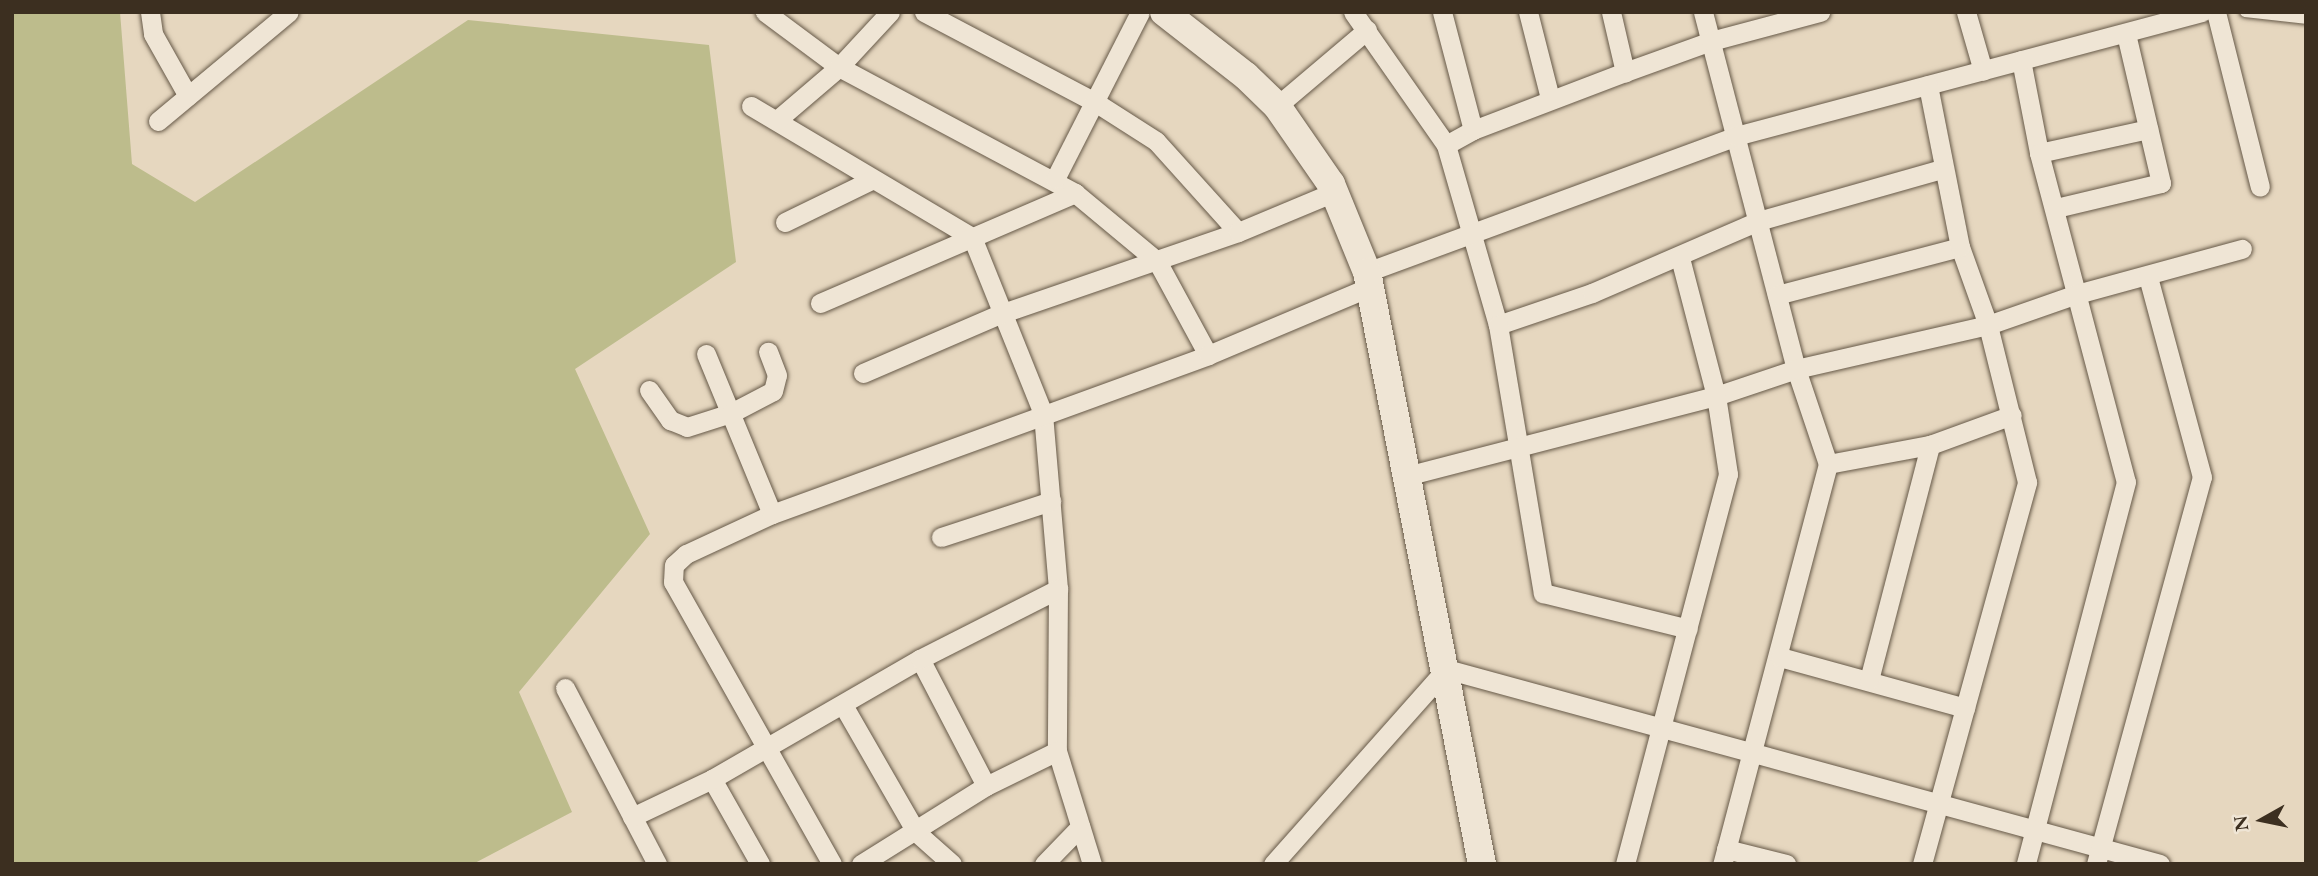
<!DOCTYPE html>
<html>
<head>
<meta charset="utf-8">
<style>
  body { margin:0 }
  #map { position:relative; width:2318px; height:876px; overflow:hidden; background:#e6d7bf; font-family:"EB Garamond",serif }
  div>[style] { position:absolute }
  .green>* { inset:0; background:#bdbc8c }
  .roads { filter:drop-shadow(0 0 2px #665948) drop-shadow(0 0 2px #665948) }
  .lane>* { height:10px; margin:-5px; padding:0 5px; transform-origin:5px; border-radius:5px; background:#efe5d5 }
  .street>* { height:19px; margin:-9.5px; padding:0 9.5px; transform-origin:9.5px; border-radius:9.5px; background:#efe5d5 }
  .secondary>* { height:28px; margin:-14px; padding:0 14px; transform-origin:14px; border-radius:14px; background:#efe5d5 }
  span { translate:-50% -50%; white-space:nowrap; text-align:center; line-height:1.15; -webkit-text-stroke:6px #efe5d5; paint-order:stroke }
  .frame { position:absolute; inset:0; border:14px solid #3c2f20; pointer-events:none }
  .north { position:absolute; left:2227px; top:785px; width:70px; height:70px; -webkit-text-stroke:5px #efe5d5; paint-order:stroke; rotate:261deg; font-size:19px; font-weight:700; line-height:28px; text-align:center; color:#3c2f20 }
  .north::after { content:''; display:block; margin:auto; width:24px; height:32px; background:#3c2f20; clip-path:polygon(50% 0,100% 100%,50% 72%,0 100%) }
</style>
</head>
<body>
<div id="map">
  <div class="green">
    <div style="clip-path:polygon(12px 12px,120px 12px,132px 164px,195px 202px,468px 20px,709px 45px,736px 262px,575px 369px,650px 534px,519px 692px,572px 812px,473px 864px,12px 864px)"></div>
  </div>
  <div class="roads">
    <div class="lane">
      <div style="left:2245px;top:12px;width:61px;rotate:6.5deg"></div>
    </div>
    <div class="street">
      <div style="left:150px;top:12px;width:22px;rotate:82deg"></div>
      <div style="left:153px;top:34px;width:71px;rotate:60.6deg"></div>
      <div style="left:765px;top:12px;width:92px;rotate:36.6deg"></div>
      <div style="left:839px;top:67px;width:268px;rotate:28.1deg"></div>
      <div style="left:1075px;top:193px;width:107px;rotate:39.7deg"></div>
      <div style="left:1157px;top:261px;width:107px;rotate:61.5deg"></div>
      <div style="left:924px;top:12px;width:193px;rotate:27.8deg"></div>
      <div style="left:1095px;top:102px;width:72px;rotate:32.6deg"></div>
      <div style="left:1156px;top:141px;width:122px;rotate:48deg"></div>
      <div style="left:1353px;top:12px;width:162px;rotate:55deg"></div>
      <div style="left:1446px;top:145px;width:187px;rotate:73.9deg"></div>
      <div style="left:1498px;top:325px;width:99px;rotate:-18.8deg"></div>
      <div style="left:1592px;top:293px;width:181px;rotate:-23.4deg"></div>
      <div style="left:1758px;top:221px;width:191px;rotate:-15.8deg"></div>
      <div style="left:1442px;top:12px;width:122px;rotate:75.3deg"></div>
      <div style="left:1528px;top:12px;width:89px;rotate:75.7deg"></div>
      <div style="left:1611px;top:12px;width:62px;rotate:76.9deg"></div>
      <div style="left:1703px;top:12px;width:369px;rotate:75.4deg"></div>
      <div style="left:1796px;top:369px;width:100px;rotate:71.4deg"></div>
      <div style="left:1828px;top:464px;width:414px;rotate:104.8deg"></div>
      <div style="left:1966px;top:12px;width:61px;rotate:73.9deg"></div>
      <div style="left:2216px;top:12px;width:180px;rotate:75.9deg"></div>
      <div style="left:2021px;top:60px;width:95px;rotate:79deg"></div>
      <div style="left:2039px;top:153px;width:340px;rotate:75.2deg"></div>
      <div style="left:2126px;top:482px;width:395px;rotate:104.7deg"></div>
      <div style="left:751px;top:106px;width:257px;rotate:30.7deg"></div>
      <div style="left:972px;top:237px;width:191px;rotate:68.1deg"></div>
      <div style="left:1043px;top:414px;width:176px;rotate:85.1deg"></div>
      <div style="left:1058px;top:589px;width:162px;rotate:90.4deg"></div>
      <div style="left:1057px;top:751px;width:118px;rotate:72.8deg"></div>
      <div style="left:1277px;top:106px;width:118px;rotate:-40.2deg"></div>
      <div style="left:777px;top:120px;width:82px;rotate:-40.5deg"></div>
      <div style="left:839px;top:67px;width:75px;rotate:-47.2deg"></div>
      <div style="left:158px;top:121px;width:170px;rotate:-39.8deg"></div>
      <div style="left:1446px;top:145px;width:31px;rotate:-29deg"></div>
      <div style="left:1473px;top:130px;width:163px;rotate:-20.9deg"></div>
      <div style="left:1625px;top:72px;width:91px;rotate:-19.8deg"></div>
      <div style="left:1711px;top:41px;width:113px;rotate:-14.9deg"></div>
      <div style="left:2039px;top:153px;width:112px;rotate:-12.4deg"></div>
      <div style="left:1055px;top:179px;width:187px;rotate:-63deg"></div>
      <div style="left:2056px;top:208px;width:108px;rotate:-13.4deg"></div>
      <div style="left:2161px;top:183px;width:153px;rotate:-103.2deg"></div>
      <div style="left:785px;top:222px;width:96px;rotate:-26deg"></div>
      <div style="left:1367px;top:272px;width:393px;rotate:-20.2deg"></div>
      <div style="left:1736px;top:136px;width:482px;rotate:-14.9deg"></div>
      <div style="left:1777px;top:295px;width:189px;rotate:-14.7deg"></div>
      <div style="left:820px;top:303px;width:278px;rotate:-23.3deg"></div>
      <div style="left:1498px;top:325px;width:272px;rotate:80.5deg"></div>
      <div style="left:1543px;top:593px;width:149px;rotate:13.9deg"></div>
      <div style="left:706px;top:354px;width:173px;rotate:67.6deg"></div>
      <div style="left:863px;top:373px;width:149px;rotate:-23.3deg"></div>
      <div style="left:1000px;top:314px;width:252px;rotate:-19deg"></div>
      <div style="left:1238px;top:232px;width:104px;rotate:-22.6deg"></div>
      <div style="left:649px;top:390px;width:37px;rotate:55deg"></div>
      <div style="left:670px;top:420px;width:18px;rotate:22deg"></div>
      <div style="left:687px;top:427px;width:46px;rotate:-17.7deg"></div>
      <div style="left:731px;top:413px;width:47px;rotate:-27.6deg"></div>
      <div style="left:773px;top:391px;width:16px;rotate:-76deg"></div>
      <div style="left:777px;top:375px;width:25px;rotate:-111deg"></div>
      <div style="left:1828px;top:464px;width:104px;rotate:-10.6deg"></div>
      <div style="left:1930px;top:445px;width:87px;rotate:-20.1deg"></div>
      <div style="left:1410px;top:475px;width:316px;rotate:-14.5deg"></div>
      <div style="left:1716px;top:396px;width:84px;rotate:-18.6deg"></div>
      <div style="left:1796px;top:369px;width:197px;rotate:-12.9deg"></div>
      <div style="left:1988px;top:325px;width:94px;rotate:-19.2deg"></div>
      <div style="left:2077px;top:294px;width:171px;rotate:-15.3deg"></div>
      <div style="left:941px;top:537px;width:116px;rotate:-18.1deg"></div>
      <div style="left:1780px;top:657px;width:192px;rotate:15.4deg"></div>
      <div style="left:920px;top:659px;width:143px;rotate:62.5deg"></div>
      <div style="left:1869px;top:680px;width:243px;rotate:-75.4deg"></div>
      <div style="left:565px;top:688px;width:199px;rotate:62.4deg"></div>
      <div style="left:843px;top:705px;width:146px;rotate:60.1deg"></div>
      <div style="left:916px;top:832px;width:48px;rotate:41.6deg"></div>
      <div style="left:712px;top:779px;width:98px;rotate:60.5deg"></div>
      <div style="left:632px;top:817px;width:89px;rotate:-25.4deg"></div>
      <div style="left:712px;top:779px;width:240px;rotate:-30deg"></div>
      <div style="left:920px;top:659px;width:155px;rotate:-26.9deg"></div>
      <div style="left:1726px;top:849px;width:62px;rotate:14deg"></div>
      <div style="left:832px;top:864px;width:324px;rotate:-119.4deg"></div>
      <div style="left:673px;top:582px;width:17px;rotate:-87deg"></div>
      <div style="left:674px;top:565px;width:16px;rotate:-43deg"></div>
      <div style="left:686px;top:554px;width:95px;rotate:-24.9deg"></div>
      <div style="left:772px;top:514px;width:464px;rotate:-20deg"></div>
      <div style="left:1208px;top:355px;width:178px;rotate:-22.8deg"></div>
      <div style="left:861px;top:864px;width:147px;rotate:-32deg"></div>
      <div style="left:986px;top:786px;width:79px;rotate:-26.2deg"></div>
      <div style="left:1044px;top:864px;width:52px;rotate:-45.8deg"></div>
      <div style="left:1273px;top:864px;width:261px;rotate:-48.4deg"></div>
      <div style="left:1446px;top:669px;width:740px;rotate:15.28deg"></div>
      <div style="left:1625px;top:864px;width:403px;rotate:-75.2deg"></div>
      <div style="left:1728px;top:474px;width:79px;rotate:-98.7deg"></div>
      <div style="left:1716px;top:396px;width:143px;rotate:-104.6deg"></div>
      <div style="left:1922px;top:864px;width:396px;rotate:-74.6deg"></div>
      <div style="left:2027px;top:482px;width:162px;rotate:-104deg"></div>
      <div style="left:1988px;top:325px;width:83px;rotate:-109.7deg"></div>
      <div style="left:1960px;top:247px;width:165px;rotate:-101.2deg"></div>
      <div style="left:2096px;top:864px;width:401px;rotate:-74.7deg"></div>
      <div style="left:2202px;top:477px;width:207px;rotate:-105.1deg"></div>
    </div>
    <div class="secondary">
      <div style="left:1164px;top:12px;width:104px;rotate:38deg"></div>
      <div style="left:1246px;top:76px;width:43px;rotate:44.1deg"></div>
      <div style="left:1277px;top:106px;width:95px;rotate:55.3deg"></div>
      <div style="left:1331px;top:184px;width:95px;rotate:67.8deg"></div>
      <div style="left:1367px;top:272px;width:603px;rotate:79.01deg"></div>
    </div>
  </div>
  <div class="frame"></div>
  <div class="north">N</div>
</div>
</body>
</html>
